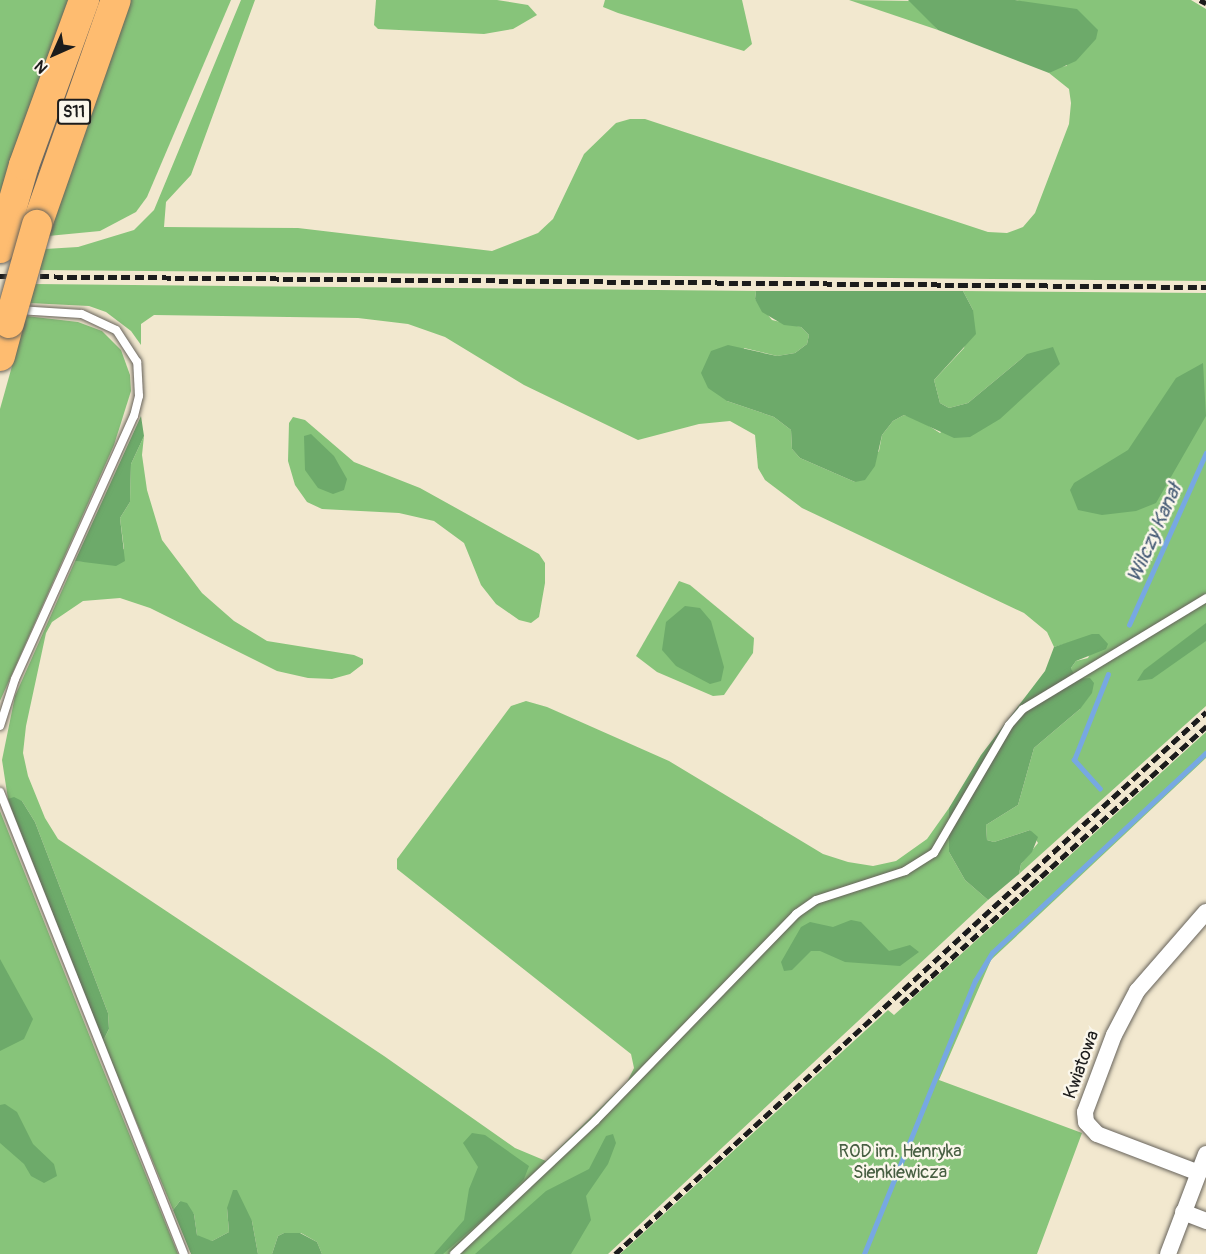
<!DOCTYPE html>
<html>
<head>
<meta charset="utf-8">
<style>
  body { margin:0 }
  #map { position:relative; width:1206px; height:1254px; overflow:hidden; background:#f2e8cf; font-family:Pangolin,sans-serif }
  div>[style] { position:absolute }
  .green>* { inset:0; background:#87c47a }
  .forest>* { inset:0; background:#6daa6a }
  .stream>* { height:4.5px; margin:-2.25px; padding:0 2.25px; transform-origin:2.25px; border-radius:2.25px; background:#77a8e2 }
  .roads { filter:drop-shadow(0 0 2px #67635b) drop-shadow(0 0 2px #67635b) }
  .service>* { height:8px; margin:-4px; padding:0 4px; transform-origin:4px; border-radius:4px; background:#fff }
  .minor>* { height:16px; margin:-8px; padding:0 8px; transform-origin:8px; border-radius:8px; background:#fff }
  .motorway>* { height:30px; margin:-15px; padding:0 15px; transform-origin:15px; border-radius:15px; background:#febc70 }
  .rail>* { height:4.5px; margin-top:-2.25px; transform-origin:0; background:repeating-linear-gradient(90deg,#1c1c1c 0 9px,transparent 0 13.5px) }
  .bridges { filter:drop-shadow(0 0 2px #67635b) drop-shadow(0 0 2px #67635b) }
  .motorway-bridge>* { height:30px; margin:-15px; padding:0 15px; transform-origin:15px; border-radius:15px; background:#febc70 }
  span { translate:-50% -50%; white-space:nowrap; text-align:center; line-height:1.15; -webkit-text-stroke:5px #fbf7ec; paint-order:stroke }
  .shield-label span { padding:2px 4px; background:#fbf7ec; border:2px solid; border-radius:4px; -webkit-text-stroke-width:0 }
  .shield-label { font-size:16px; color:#1c1c1c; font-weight:700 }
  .street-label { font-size:18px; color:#1c1c1c }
  .park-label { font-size:18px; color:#475f42 }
  .water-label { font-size:20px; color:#455b75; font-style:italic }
  .north { position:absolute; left:24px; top:24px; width:60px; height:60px; -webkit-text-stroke:4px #fbf7ec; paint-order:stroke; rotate:225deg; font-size:16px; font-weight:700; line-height:24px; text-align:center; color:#1c1c1c }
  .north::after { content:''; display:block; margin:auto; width:21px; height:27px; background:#1c1c1c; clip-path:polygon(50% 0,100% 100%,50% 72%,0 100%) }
</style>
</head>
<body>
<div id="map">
  <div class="green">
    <div style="clip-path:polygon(0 0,69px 0,0 197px)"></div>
    <div style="clip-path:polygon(130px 0,231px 0,147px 197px,136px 212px,100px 231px,48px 236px)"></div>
    <div style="clip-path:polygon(241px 0,255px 0,191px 175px,166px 202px,164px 227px,298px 228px,492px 251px,538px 233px,553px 219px,584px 154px,616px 123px,630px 119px,645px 119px,988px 232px,1007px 233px,1023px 227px,1035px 213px,1069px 124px,1071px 103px,1069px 89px,1049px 73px,1055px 67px,1067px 66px,1035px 5px,1015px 0,1191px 0,1206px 9px,1206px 281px,39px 270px,45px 249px,78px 247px,134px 230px,154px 210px)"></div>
    <div style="clip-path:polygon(376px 0,497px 0,528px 5px,537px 15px,513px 29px,484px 34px,378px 29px,374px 25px)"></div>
    <div style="clip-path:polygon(605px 0,742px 0,752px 44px,744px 51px,618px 13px,603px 7px)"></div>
    <div style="clip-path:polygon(849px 0,913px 1px,938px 30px)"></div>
    <div style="clip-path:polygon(35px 284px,756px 291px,755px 299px,772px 320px,801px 327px,809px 335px,807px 344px,795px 353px,777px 356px,744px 348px,727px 401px,774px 417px,791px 430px,792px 449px,800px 458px,855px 482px,879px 451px,882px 435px,893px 421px,904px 415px,918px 419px,940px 433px,1027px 354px,968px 403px,949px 408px,940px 403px,934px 380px,964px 348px,973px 310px,963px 291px,1206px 293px,1206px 706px,1019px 874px,1021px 864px,1038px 843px,1030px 830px,994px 842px,987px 840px,986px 825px,1018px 805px,1034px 748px,1080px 709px,1071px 668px,1076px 661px,1088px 658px,1099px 634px,1054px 647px,1047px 632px,1024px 613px,802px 508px,765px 480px,758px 468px,755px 435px,730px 421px,699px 424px,638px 440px,524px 385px,445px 337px,408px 324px,358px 318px,154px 315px,141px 324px,141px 345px,131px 331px,106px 312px,89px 306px,29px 303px)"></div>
    <div style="clip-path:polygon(26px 316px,78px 322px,102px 331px,121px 350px,130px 375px,131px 391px,114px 445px,0 701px,0 409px)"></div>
    <div style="clip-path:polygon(293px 417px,305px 420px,354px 462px,420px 488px,539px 554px,545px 563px,545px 583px,539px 617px,531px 623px,519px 620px,496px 604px,481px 585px,464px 543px,434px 521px,399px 513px,322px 509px,307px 502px,295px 485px,288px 461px,289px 423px)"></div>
    <div style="clip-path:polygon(144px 436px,142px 455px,147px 490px,162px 540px,202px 593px,234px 621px,267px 641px,354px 655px,363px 659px,363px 664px,350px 674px,332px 679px,308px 678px,277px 671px,150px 608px,120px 598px,83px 601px,52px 622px,46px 633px,26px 726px,23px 753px,28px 776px,45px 818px,58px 839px,384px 1056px,515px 1148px,546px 1161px,627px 1082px,634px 1068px,631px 1054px,397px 869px,397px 859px,511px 706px,526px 701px,547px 707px,669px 761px,823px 854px,848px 862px,873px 866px,896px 861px,927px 839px,949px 808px,949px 852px,965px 880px,988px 900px,608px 1254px,322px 1254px,317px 1242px,301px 1233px,284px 1233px,278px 1236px,272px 1254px,258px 1254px,252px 1221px,227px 1208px,229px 1232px,212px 1241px,202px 1240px,197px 1235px,194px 1214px,180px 1201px,173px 1210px,103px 1041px,109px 1029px,108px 1013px,35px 822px,22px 801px,8px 799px,2px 760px,15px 696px,75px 561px,96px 562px,124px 549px,120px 518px,130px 502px,131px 464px)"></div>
    <div style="clip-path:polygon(679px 581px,690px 585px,754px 638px,753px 653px,724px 695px,713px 696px,657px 672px,636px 656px)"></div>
    <div style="clip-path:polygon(1206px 732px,1206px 758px,991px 960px,939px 1080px,1082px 1133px,1037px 1254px,620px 1254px,888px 1010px,894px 1015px)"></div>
    <div style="clip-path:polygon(0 811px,100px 1062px,178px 1254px,0 1254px)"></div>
  </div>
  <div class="forest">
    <div style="clip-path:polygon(908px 0,1015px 0,1077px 9px,1098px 30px,1096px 39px,1076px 61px,1049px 73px,938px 30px)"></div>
    <div style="clip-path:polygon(756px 291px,963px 291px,973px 310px,976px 334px,934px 380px,940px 403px,949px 408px,968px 403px,1027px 354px,1053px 347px,1060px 364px,1000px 419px,970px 437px,954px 438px,904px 415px,893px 421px,882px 435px,875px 466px,865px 480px,855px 482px,800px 458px,792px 449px,791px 430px,774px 417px,727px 401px,708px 388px,701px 373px,711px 351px,728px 345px,777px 356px,795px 353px,807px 344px,809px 335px,801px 327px,784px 325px,762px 312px,755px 299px)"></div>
    <div style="clip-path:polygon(1203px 363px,1206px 416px,1156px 503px,1136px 511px,1102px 515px,1078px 510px,1070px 490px,1074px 483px,1128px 450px,1176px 378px)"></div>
    <div style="clip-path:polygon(141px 416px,144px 436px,131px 464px,130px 502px,120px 518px,125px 561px,116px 566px,75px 561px)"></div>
    <div style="clip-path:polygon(311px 434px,334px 456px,347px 479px,344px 490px,333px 494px,318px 488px,305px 470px,304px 436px)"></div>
    <div style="clip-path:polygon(685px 606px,700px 608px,711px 621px,724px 667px,721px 681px,710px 684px,676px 666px,662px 650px,666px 622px)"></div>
    <div style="clip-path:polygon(1206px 623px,1206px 641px,1152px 679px,1137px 681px,1144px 670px)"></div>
    <div style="clip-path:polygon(1092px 634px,1099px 634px,1108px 644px,1106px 649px,1076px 661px,1071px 668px,1076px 679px,1090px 678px,1094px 683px,1092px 693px,1080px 709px,1034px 748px,1018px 805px,986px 825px,987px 840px,994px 842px,1030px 830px,1038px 837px,1032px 852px,1021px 864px,1019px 874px,988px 900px,965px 880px,949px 852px,949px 808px,981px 755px,1045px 671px,1054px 647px)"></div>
    <div style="clip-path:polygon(14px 797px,22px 801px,35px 822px,108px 1013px,109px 1029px,103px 1041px,11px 808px,8px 799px)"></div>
    <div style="clip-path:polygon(851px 920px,861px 922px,889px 951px,910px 945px,919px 952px,900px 966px,845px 962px,820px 951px,811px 951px,792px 970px,784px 971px,781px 962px,801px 927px,810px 922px,833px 927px)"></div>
    <div style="clip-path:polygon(0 959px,33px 1019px,24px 1039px,0 1051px)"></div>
    <div style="clip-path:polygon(5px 1104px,17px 1112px,33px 1144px,54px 1164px,57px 1176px,44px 1183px,31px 1176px,24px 1164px,0 1143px,0 1105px)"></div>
    <div style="clip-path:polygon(472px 1133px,485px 1135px,529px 1166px,524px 1179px,495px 1209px,443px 1254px,434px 1254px,464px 1220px,469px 1189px,478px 1167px,463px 1143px)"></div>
    <div style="clip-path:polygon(613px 1134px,616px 1143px,608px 1164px,586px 1196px,591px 1220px,571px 1254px,475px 1254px,546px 1191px,589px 1169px,606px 1136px)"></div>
    <div style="clip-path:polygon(233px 1190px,237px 1190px,252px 1221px,258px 1254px,191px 1254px,173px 1210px,180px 1201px,187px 1203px,194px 1214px,197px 1235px,212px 1241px,229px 1232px,227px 1208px)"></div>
    <div style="clip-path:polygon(284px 1233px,300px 1233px,317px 1242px,322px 1254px,272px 1254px,278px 1236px)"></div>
  </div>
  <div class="stream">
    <div style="left:1129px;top:625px;width:188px;rotate:-65.9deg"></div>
    <div style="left:1100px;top:789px;width:39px;rotate:-132deg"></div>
    <div style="left:1074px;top:760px;width:92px;rotate:-68.4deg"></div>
    <div style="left:864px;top:1254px;width:295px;rotate:-67.9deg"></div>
    <div style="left:975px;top:981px;width:33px;rotate:-59deg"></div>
    <div style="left:992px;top:953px;width:293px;rotate:-43.1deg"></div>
  </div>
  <div class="roads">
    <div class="service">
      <div style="left:0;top:726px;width:49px;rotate:-72.3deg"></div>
      <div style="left:15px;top:679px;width:289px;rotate:-65.7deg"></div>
      <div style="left:134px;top:416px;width:21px;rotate:-76deg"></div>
      <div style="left:139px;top:396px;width:34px;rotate:-93deg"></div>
      <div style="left:137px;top:362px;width:38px;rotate:-123deg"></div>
      <div style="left:116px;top:330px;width:38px;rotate:-155deg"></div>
      <div style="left:81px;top:314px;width:63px;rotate:-176.4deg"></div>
      <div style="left:0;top:792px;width:497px;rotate:68.3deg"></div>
      <div style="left:454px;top:1254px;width:194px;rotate:-43.3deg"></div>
      <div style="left:595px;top:1121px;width:289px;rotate:-45.8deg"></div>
      <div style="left:796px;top:914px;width:24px;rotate:-35deg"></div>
      <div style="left:816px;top:900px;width:94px;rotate:-18deg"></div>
      <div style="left:905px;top:871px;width:34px;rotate:-32deg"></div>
      <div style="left:934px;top:853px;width:148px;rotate:-59.6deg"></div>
      <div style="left:1009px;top:725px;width:21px;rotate:-49deg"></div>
      <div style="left:1023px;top:709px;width:214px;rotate:-31.2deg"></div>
    </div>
    <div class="minor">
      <div style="left:1199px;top:1173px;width:109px;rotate:-159.1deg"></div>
      <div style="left:1097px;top:1134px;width:16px;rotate:-133deg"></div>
      <div style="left:1086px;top:1122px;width:10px;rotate:-96deg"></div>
      <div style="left:1085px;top:1112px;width:82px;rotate:-69.4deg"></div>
      <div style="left:1114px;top:1035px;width:50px;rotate:-62.4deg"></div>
      <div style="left:1137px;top:991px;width:105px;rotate:-48.9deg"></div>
      <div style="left:1183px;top:1212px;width:25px;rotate:21deg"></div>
      <div style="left:1168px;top:1254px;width:107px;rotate:-69.2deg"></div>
    </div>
    <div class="motorway">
      <div style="left:37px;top:225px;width:238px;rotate:-70.7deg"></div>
      <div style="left:0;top:248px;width:86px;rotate:-73.9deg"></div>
      <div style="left:24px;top:165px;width:176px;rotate:-70deg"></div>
      <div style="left:0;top:356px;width:34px;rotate:-75deg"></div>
    </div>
  </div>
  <div class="rail">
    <div style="left:1200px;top:0;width:7px;rotate:27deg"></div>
    <div style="left:0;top:276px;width:1206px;rotate:0.52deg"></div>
    <div style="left:901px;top:1004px;width:413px;rotate:-42.3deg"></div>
    <div style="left:615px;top:1254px;width:802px;rotate:-42.52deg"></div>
  </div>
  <div class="bridges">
    <div class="motorway-bridge">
      <div style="left:9px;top:323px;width:102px;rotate:-74.1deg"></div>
    </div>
  </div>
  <div class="shield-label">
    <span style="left:74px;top:112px">S11</span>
  </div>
  <div class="street-label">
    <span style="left:1082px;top:1065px;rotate:-70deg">Kwiatowa</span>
  </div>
  <div class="park-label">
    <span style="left:900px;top:1163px">ROD im. Henryka<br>Sienkiewicza</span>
  </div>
  <div class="water-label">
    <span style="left:1154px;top:533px;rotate:-66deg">Wilczy Kanał</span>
  </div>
  <div class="north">N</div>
</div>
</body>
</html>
